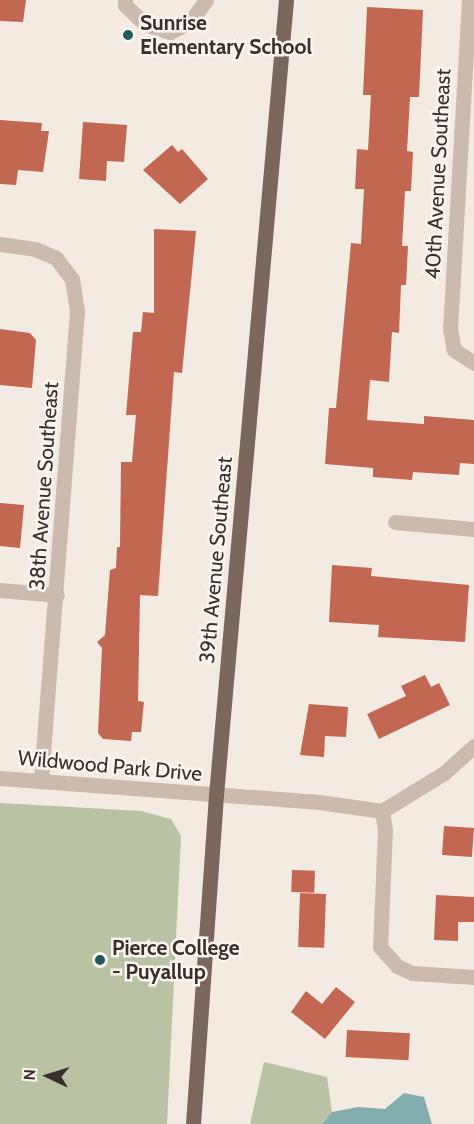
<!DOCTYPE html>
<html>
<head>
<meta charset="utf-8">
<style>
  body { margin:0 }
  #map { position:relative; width:474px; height:1124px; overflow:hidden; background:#f3eae2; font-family:Cabin,sans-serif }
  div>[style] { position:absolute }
  .green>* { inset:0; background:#b9c2a2 }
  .water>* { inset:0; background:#82afae }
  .building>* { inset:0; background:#c16752; transform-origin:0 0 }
  .minor>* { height:15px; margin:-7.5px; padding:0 7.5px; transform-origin:7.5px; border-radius:7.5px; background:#cbbaae }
  .major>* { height:15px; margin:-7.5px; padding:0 7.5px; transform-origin:7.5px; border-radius:7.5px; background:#7b665e }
  .dots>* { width:16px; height:16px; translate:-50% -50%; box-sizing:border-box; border:3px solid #faf4ee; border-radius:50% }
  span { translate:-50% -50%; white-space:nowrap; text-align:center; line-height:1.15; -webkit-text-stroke:5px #faf4ee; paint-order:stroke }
  .poi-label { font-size:21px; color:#3a2f2c; font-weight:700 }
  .left { translate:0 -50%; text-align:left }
  .street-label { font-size:21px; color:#3a2f2c }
  .north { position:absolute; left:18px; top:1046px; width:60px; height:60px; -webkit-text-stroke:4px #faf4ee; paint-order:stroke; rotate:274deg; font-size:16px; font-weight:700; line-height:24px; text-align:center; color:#3a2f2c }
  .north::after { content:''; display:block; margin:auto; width:21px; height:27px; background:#3a2f2c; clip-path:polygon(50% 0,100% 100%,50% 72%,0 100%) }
</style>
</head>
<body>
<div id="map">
  <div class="green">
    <div style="clip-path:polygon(0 803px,141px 811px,171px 819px,181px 836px,167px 1124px,0 1124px)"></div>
    <div style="clip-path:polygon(264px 1062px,327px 1077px,332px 1112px,322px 1124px,250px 1124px)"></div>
  </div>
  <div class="water">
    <div style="clip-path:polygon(404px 1093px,424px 1097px,432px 1124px,322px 1124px,332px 1112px,358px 1107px,385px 1109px)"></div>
  </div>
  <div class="building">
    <div style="clip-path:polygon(0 0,26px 0,23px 22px,0 21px)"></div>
    <div style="clip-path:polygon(367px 7px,423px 10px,419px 97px,410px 97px,407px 151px,413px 152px,411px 191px,405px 191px,402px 246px,408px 246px,406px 285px,401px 285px,399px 333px,392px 332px,389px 382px,370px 380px,367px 420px,424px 424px,424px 416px,474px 420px,474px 464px,460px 463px,459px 475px,413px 472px,412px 480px,373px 477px,373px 468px,325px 464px,329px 408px,336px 408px,351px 243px,361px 244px,364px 189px,355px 189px,357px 149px,368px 150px,371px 95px,363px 95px)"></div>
    <div style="clip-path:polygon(0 120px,42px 123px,41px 131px,49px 131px,43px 172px,18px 170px,16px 185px,0 184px)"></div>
    <div style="clip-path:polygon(83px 122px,127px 125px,124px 162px,107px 161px,106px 181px,79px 179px)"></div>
    <div style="clip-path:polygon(172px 145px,178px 152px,182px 149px,208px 179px,180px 204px,143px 170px)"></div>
    <div style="clip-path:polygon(154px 229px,196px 231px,182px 373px,174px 372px,158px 596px,140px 595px,138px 701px,144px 702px,141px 732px,132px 732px,131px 741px,103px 739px,98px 733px,102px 648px,97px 642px,105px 635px,110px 570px,116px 568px,117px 547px,120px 547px,121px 462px,132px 462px,136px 415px,126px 415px,133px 332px,141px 332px,143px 312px,154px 313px)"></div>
    <div style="clip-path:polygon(0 329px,30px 333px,36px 340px,32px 388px,0 385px)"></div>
    <div style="clip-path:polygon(0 503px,24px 505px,20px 548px,0 546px)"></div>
    <div style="clip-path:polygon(332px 565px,372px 568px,371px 576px,469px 585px,465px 642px,378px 637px,379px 625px,329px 622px)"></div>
    <div style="clip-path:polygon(425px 675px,431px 687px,439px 683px,450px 705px,379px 739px,367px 714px,406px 696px,401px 686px)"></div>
    <div style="clip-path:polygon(309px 704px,348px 707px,346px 737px,325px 736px,324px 757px,300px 755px)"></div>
    <div style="left:444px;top:826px;width:30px;height:29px;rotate:4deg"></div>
    <div style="left:292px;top:870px;width:23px;height:22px;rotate:2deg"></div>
    <div style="left:300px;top:893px;width:26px;height:54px;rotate:2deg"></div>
    <div style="clip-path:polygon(436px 895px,474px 897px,474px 922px,458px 922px,458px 941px,434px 940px)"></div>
    <div style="clip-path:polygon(336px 987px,355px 1002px,325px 1039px,291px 1012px,306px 991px,322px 1004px)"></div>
    <div style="left:347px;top:1030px;width:63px;height:27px;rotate:3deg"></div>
  </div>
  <div class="minor">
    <div style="left:125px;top:0;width:5px;rotate:90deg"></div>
    <div style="left:125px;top:5px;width:28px;rotate:44deg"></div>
    <div style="left:145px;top:24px;width:26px;rotate:18deg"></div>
    <div style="left:170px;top:32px;width:22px;rotate:-27deg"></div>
    <div style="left:190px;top:22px;width:27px;rotate:-54deg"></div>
    <div style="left:469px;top:0;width:329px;rotate:93.3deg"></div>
    <div style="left:450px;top:328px;width:22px;rotate:80deg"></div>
    <div style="left:454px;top:350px;width:24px;rotate:33deg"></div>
    <div style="left:0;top:244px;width:35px;rotate:8deg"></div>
    <div style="left:35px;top:249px;width:23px;rotate:23deg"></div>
    <div style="left:56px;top:258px;width:26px;rotate:53deg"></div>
    <div style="left:72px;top:279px;width:32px;rotate:81deg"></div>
    <div style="left:77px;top:311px;width:472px;rotate:94.4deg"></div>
    <div style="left:395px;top:522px;width:79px;rotate:5.1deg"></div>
    <div style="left:0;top:590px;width:57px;rotate:5deg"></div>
    <div style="left:0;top:778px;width:320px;rotate:4.3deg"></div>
    <div style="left:319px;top:802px;width:64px;rotate:8.1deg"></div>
    <div style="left:382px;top:811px;width:73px;rotate:-31.5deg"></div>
    <div style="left:444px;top:773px;width:40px;rotate:-42deg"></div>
    <div style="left:382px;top:811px;width:19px;rotate:81deg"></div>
    <div style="left:385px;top:830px;width:117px;rotate:92.4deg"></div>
    <div style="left:380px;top:947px;width:25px;rotate:48deg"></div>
    <div style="left:397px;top:966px;width:17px;rotate:25deg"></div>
    <div style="left:412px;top:973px;width:62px;rotate:3.7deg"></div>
  </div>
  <div class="major">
    <div style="left:193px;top:1124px;width:330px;rotate:-86deg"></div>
    <div style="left:216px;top:795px;width:798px;rotate:-84.97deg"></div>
  </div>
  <div class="dots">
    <div style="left:128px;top:35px;background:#23595a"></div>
    <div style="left:100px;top:960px;background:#23595a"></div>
  </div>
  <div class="poi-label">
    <span class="left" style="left:140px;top:35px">Sunrise<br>Elementary School</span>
    <span class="left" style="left:112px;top:960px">Pierce College<br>- Puyallup</span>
  </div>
  <div class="street-label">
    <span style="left:438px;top:174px;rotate:-87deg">40th Avenue Southeast</span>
    <span style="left:44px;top:486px;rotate:-86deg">38th Avenue Southeast</span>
    <span style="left:216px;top:560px;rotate:-85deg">39th Avenue Southeast</span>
    <span style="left:110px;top:766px;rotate:5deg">Wildwood Park Drive</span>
  </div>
  <div class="north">N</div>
</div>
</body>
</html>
